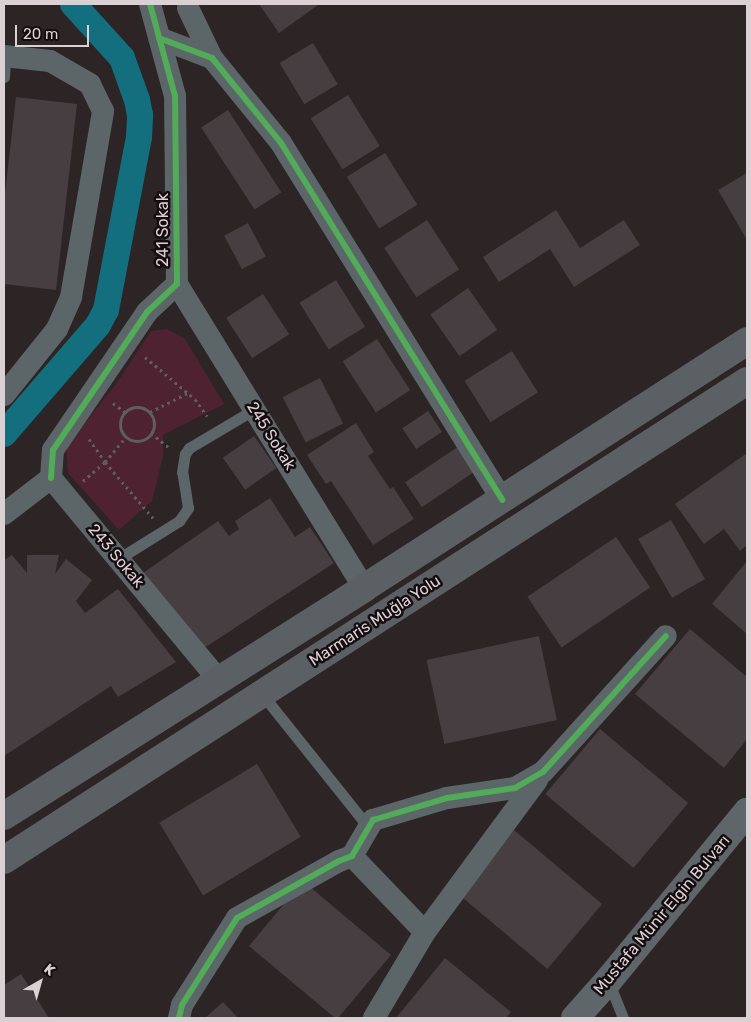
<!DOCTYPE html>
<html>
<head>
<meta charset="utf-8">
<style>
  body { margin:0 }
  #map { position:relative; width:751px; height:1022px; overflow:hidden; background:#2d2426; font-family:Rubik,sans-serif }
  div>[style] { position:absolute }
  .green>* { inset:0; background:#4f2231 }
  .canal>* { height:26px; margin:-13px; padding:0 13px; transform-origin:13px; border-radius:13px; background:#136f7e }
  .building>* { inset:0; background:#463e40; transform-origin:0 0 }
  .path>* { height:3px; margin-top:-1.5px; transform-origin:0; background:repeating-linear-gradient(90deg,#5d5e60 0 2.5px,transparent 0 6.5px) }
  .path>.ring { margin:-1.5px; padding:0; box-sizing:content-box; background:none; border:3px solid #5d5e60; border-radius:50% }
  .lane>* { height:11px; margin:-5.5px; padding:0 5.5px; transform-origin:5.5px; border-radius:5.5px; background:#5c6567 }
  .street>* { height:22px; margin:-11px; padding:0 11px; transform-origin:11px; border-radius:11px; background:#5c6567 }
  .secondary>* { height:28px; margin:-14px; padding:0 14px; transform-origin:14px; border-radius:14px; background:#5e6669 }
  .highway>* { height:28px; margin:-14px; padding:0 14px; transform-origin:14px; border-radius:14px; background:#5b6064 }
  .cycleway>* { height:6px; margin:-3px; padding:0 3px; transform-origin:3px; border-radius:3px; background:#51ab58 }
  span { translate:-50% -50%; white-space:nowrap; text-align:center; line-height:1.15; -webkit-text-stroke:5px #140c0e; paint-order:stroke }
  .street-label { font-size:16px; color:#dbd0d3 }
  .frame { position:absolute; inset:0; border:5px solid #dbd0d3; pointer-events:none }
  .north { position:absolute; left:15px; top:957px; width:50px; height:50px; -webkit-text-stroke:4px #140c0e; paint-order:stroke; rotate:38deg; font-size:14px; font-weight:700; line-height:20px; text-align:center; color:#dbd0d3 }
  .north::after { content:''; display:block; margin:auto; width:18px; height:22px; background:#dbd0d3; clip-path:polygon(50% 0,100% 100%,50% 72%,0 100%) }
  .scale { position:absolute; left:15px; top:25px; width:74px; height:22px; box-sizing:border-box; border:2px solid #dbd0d3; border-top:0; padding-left:6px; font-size:15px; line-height:18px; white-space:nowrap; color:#dbd0d3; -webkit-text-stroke:4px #140c0e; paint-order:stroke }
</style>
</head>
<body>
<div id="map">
  <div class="green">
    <div style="clip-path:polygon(167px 329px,185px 339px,224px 404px,163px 435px,163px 457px,152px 501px,119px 530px,68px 473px,66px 447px,116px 384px,151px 331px)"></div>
  </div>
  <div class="canal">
    <div style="left:4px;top:434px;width:144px;rotate:-49.2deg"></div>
    <div style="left:98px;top:325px;width:17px;rotate:-62deg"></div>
    <div style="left:106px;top:310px;width:176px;rotate:-79.2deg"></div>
    <div style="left:139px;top:137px;width:22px;rotate:-87deg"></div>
    <div style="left:140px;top:115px;width:15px;rotate:-101deg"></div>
    <div style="left:137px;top:100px;width:45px;rotate:-109.7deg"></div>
    <div style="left:122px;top:58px;width:73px;rotate:-132.2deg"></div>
  </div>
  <div class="building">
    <div style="clip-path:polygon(259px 4px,317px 4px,318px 5px,279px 33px)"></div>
    <div style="left:313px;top:43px;width:48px;height:39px;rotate:59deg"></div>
    <div style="left:348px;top:95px;width:60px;height:44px;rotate:58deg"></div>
    <div style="clip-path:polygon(16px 97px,77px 104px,56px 290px,4px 284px,4px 202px)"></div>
    <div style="left:228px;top:110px;width:98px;height:32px;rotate:57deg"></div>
    <div style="left:385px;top:153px;width:61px;height:45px;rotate:58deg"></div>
    <div style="clip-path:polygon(747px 173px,747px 240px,718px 190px)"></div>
    <div style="clip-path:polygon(556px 210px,580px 248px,624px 220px,640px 245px,574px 287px,550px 249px,499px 282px,483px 257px)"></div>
    <div style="left:427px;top:220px;width:59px;height:51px;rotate:57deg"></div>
    <div style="left:248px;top:223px;width:38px;height:27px;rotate:62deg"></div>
    <div style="left:336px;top:280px;width:55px;height:43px;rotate:58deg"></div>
    <div style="left:468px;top:288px;width:51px;height:46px;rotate:55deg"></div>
    <div style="left:263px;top:294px;width:48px;height:44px;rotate:57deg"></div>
    <div style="left:377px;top:339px;width:61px;height:41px;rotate:57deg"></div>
    <div style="left:512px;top:351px;width:49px;height:56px;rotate:58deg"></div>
    <div style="left:320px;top:378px;width:51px;height:42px;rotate:63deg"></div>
    <div style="left:428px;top:411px;width:25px;height:31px;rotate:56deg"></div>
    <div style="clip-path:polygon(356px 423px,374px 452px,368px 456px,390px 489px,393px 487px,414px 519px,373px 545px,331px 481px,326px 484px,307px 455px)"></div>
    <div style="left:254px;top:436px;width:39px;height:38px;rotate:55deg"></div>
    <div style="left:459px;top:446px;width:30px;height:65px;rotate:56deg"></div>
    <div style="clip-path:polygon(747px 453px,747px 545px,740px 551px,724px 529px,704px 544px,675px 504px)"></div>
    <div style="clip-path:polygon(270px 498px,295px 537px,310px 527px,334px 563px,198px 652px,143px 573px,218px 521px,229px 536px,239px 529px,235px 521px)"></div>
    <div style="left:671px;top:520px;width:68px;height:38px;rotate:60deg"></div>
    <div style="left:616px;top:537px;width:61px;height:107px;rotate:56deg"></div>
    <div style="clip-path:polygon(12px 555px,27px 573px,27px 555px,59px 555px,55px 574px,66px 559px,92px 580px,76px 601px,85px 613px,118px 589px,176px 662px,118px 697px,111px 686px,4px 756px,4px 560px)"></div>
    <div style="clip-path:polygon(747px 561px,747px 634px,712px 604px)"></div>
    <div style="clip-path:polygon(690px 629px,747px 677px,747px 739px,724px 768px,635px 694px)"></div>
    <div style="left:539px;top:636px;width:86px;height:115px;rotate:78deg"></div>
    <div style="left:600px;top:729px;width:115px;height:85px;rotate:40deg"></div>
    <div style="left:257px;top:764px;width:85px;height:114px;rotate:59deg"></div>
    <div style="left:514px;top:830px;width:115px;height:85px;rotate:40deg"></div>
    <div style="clip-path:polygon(303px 881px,391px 955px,338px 1018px,335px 1018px,249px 946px)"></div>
    <div style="clip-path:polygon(445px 958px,511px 1012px,506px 1018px,396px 1018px)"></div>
    <div style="clip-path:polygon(21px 974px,49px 1018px,4px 1018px,4px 985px)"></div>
    <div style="clip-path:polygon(223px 1002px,238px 1018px,205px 1018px)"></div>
  </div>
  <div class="path">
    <div style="left:145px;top:357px;width:65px;rotate:40deg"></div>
    <div style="left:195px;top:399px;width:21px;rotate:55deg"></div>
    <div style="left:113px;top:403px;width:15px;rotate:37deg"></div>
    <div class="ring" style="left:120px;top:407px;width:31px;height:31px"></div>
    <div style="left:150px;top:412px;width:42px;rotate:-26.6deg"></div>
    <div style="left:151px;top:433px;width:22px;rotate:39deg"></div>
    <div style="left:89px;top:439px;width:28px;rotate:55deg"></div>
    <div style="left:105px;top:462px;width:33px;rotate:-50deg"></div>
    <div style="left:83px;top:481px;width:29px;rotate:-41deg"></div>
    <div style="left:105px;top:462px;width:74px;rotate:49.4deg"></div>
  </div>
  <div class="lane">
    <div style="left:4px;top:77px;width:14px;rotate:-86deg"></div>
    <div style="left:118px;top:559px;width:72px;rotate:-31.9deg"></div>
    <div style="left:179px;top:521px;width:16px;rotate:-55deg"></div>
    <div style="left:188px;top:508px;width:36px;rotate:-99deg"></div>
    <div style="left:182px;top:472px;width:18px;rotate:-81deg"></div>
    <div style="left:185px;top:454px;width:7px;rotate:-56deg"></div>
    <div style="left:189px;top:448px;width:77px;rotate:-30.6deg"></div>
    <div style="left:262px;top:694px;width:171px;rotate:51.4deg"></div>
    <div style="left:609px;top:983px;width:38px;rotate:68deg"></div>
  </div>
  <div class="street">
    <div style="left:188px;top:8px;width:55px;rotate:64.4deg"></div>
    <div style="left:159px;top:38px;width:57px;rotate:20.7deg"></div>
    <div style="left:212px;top:58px;width:109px;rotate:50.9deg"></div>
    <div style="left:281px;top:143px;width:420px;rotate:58.2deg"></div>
    <div style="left:177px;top:284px;width:357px;rotate:58.4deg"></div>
    <div style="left:4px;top:395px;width:85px;rotate:-51.2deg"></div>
    <div style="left:57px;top:329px;width:35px;rotate:-66deg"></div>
    <div style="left:71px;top:297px;width:189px;rotate:-80.2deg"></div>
    <div style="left:103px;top:111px;width:30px;rotate:-116deg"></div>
    <div style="left:90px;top:84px;width:46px;rotate:-150.1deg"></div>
    <div style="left:50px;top:61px;width:46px;rotate:-173.8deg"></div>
    <div style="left:51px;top:478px;width:28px;rotate:-86deg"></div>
    <div style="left:53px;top:450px;width:167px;rotate:-55.7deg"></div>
    <div style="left:147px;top:312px;width:41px;rotate:-43deg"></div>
    <div style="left:177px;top:284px;width:188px;rotate:-90.6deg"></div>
    <div style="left:175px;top:96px;width:95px;rotate:-105.2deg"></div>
    <div style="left:4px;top:514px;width:59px;rotate:-37.5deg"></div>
    <div style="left:51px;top:478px;width:263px;rotate:50.3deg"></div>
    <div style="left:352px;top:856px;width:105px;rotate:46.2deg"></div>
    <div style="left:425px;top:932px;width:100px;rotate:120.7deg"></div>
    <div style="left:425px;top:932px;width:189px;rotate:-53.6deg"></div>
    <div style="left:179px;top:1018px;width:13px;rotate:-77deg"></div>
    <div style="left:182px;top:1005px;width:103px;rotate:-57.7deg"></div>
    <div style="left:237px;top:918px;width:117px;rotate:-29.2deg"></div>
    <div style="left:339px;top:861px;width:14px;rotate:-21deg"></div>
    <div style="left:352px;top:856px;width:42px;rotate:-59.7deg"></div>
    <div style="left:373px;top:820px;width:77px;rotate:-16.6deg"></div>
    <div style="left:447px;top:798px;width:69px;rotate:-8.4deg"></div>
    <div style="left:515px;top:788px;width:32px;rotate:-30deg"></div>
    <div style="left:543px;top:772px;width:183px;rotate:-47.9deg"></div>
  </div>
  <div class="secondary">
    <div style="left:575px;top:1018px;width:50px;rotate:-48.3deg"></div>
    <div style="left:608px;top:981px;width:219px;rotate:-50.6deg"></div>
  </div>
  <div class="highway">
    <div style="left:4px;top:816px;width:426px;rotate:-32.3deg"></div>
    <div style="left:364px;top:588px;width:456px;rotate:-32.8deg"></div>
    <div style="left:4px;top:860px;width:884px;rotate:-32.81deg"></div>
  </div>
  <div class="cycleway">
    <div style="left:159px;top:38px;width:57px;rotate:20.7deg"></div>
    <div style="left:212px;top:58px;width:109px;rotate:50.9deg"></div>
    <div style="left:281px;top:143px;width:420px;rotate:58.2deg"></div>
    <div style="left:51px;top:478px;width:28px;rotate:-86deg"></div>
    <div style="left:53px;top:450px;width:167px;rotate:-55.7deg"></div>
    <div style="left:147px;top:312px;width:41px;rotate:-43deg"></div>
    <div style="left:177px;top:284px;width:188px;rotate:-90.6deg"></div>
    <div style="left:175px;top:96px;width:95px;rotate:-105.2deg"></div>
    <div style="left:179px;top:1018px;width:13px;rotate:-77deg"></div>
    <div style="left:182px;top:1005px;width:103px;rotate:-57.7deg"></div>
    <div style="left:237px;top:918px;width:117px;rotate:-29.2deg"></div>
    <div style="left:339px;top:861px;width:14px;rotate:-21deg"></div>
    <div style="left:352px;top:856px;width:42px;rotate:-59.7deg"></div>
    <div style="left:373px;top:820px;width:77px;rotate:-16.6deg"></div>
    <div style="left:447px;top:798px;width:69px;rotate:-8.4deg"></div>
    <div style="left:515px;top:788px;width:32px;rotate:-30deg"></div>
    <div style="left:543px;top:772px;width:183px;rotate:-47.9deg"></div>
  </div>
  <div class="street-label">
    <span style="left:163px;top:230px;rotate:-90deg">241 Sokak</span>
    <span style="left:271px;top:436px;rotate:58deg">245 Sokak</span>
    <span style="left:116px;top:556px;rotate:50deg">243 Sokak</span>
    <span style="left:375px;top:621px;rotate:-33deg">Marmaris Muğla Yolu</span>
    <span style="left:662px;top:915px;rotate:-50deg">Mustafa Münir Elgin Bulvarı</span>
  </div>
  <div class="frame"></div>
  <div class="north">K</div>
  <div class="scale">20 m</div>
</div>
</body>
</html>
